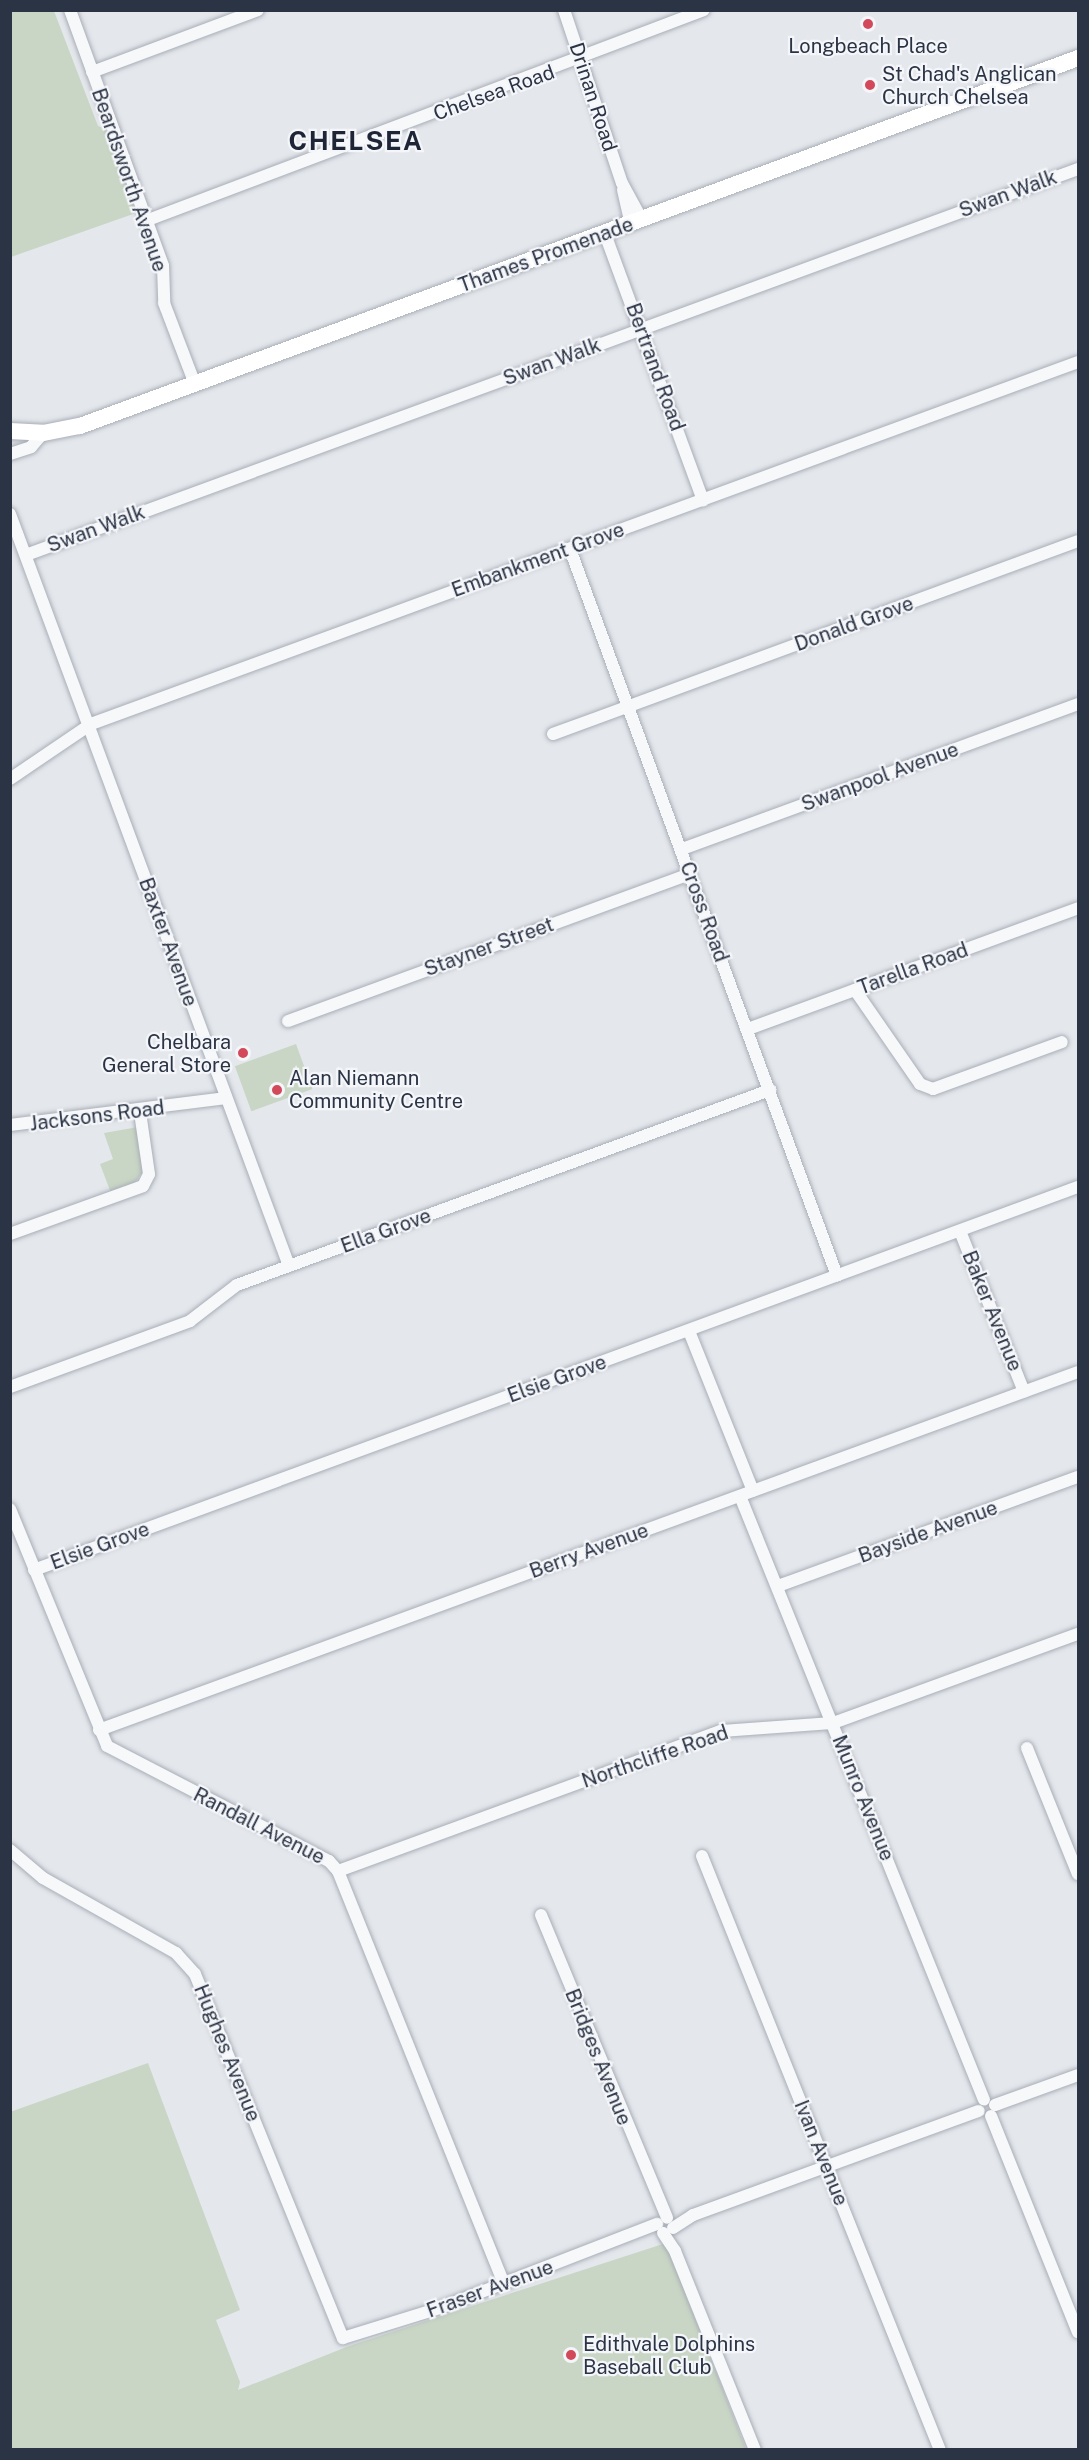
<!DOCTYPE html>
<html>
<head>
<meta charset="utf-8">
<style>
  body { margin:0 }
  #map { position:relative; width:1089px; height:2460px; overflow:hidden; background:#e4e7ec; font-family:"Public Sans",sans-serif }
  div>[style] { position:absolute }
  .green>* { inset:0; background:#c9d6c5; transform-origin:0 0 }
  .roads { filter:drop-shadow(0 0 2px #a9aeb7) drop-shadow(0 0 2px #a9aeb7) }
  .street>* { height:12px; margin:-6px; padding:0 6px; transform-origin:6px; border-radius:6px; background:#f7f8fa }
  .secondary>* { height:16px; margin:-8px; padding:0 8px; transform-origin:8px; border-radius:8px; background:#fff }
  .dots>* { width:16px; height:16px; translate:-50% -50%; box-sizing:border-box; border:3px solid #f4f6f9; border-radius:50% }
  span { translate:-50% -50%; white-space:nowrap; text-align:center; line-height:1.15; -webkit-text-stroke:4.5px #f4f6f9; paint-order:stroke }
  .poi-label { font-size:20px; color:#2b3445 }
  .left { translate:0 -50%; text-align:left }
  .right { translate:-100% -50%; text-align:right }
  .street-label { font-size:20px; color:#2b3445 }
  .district-label { font-size:26px; color:#1d2536; font-weight:700; letter-spacing:1.5px }
  .frame { position:absolute; inset:0; border:12px solid #2b3445; pointer-events:none }
</style>
</head>
<body>
<div id="map">
  <div class="green">
    <div style="clip-path:polygon(10px 11px,54px 11px,98px 126px,108px 130px,136px 213px,11px 257px)"></div>
    <div style="left:296px;top:1044px;width:48px;height:65px;rotate:70deg"></div>
    <div style="clip-path:polygon(138px 1127px,143px 1171px,133px 1185px,111px 1193px,100px 1164px,113px 1159px,104px 1133px)"></div>
    <div style="clip-path:polygon(148px 2063px,240px 2310px,216px 2320px,240px 2382px,238px 2390px,349px 2346px,666px 2243px,746px 2449px,11px 2449px,10px 2112px)"></div>
  </div>
  <div class="roads">
    <div class="street">
      <div style="left:70px;top:10px;width:272px;rotate:70deg"></div>
      <div style="left:163px;top:266px;width:37px;rotate:88deg"></div>
      <div style="left:164px;top:303px;width:87px;rotate:69.1deg"></div>
      <div style="left:564px;top:10px;width:182px;rotate:71.5deg"></div>
      <div style="left:622px;top:183px;width:42px;rotate:61.6deg"></div>
      <div style="left:92px;top:72px;width:177px;rotate:-20.5deg"></div>
      <div style="left:623px;top:190px;width:35px;rotate:77deg"></div>
      <div style="left:148px;top:220px;width:594px;rotate:-20.69deg"></div>
      <div style="left:605px;top:234px;width:284px;rotate:69.8deg"></div>
      <div style="left:10px;top:454px;width:22px;rotate:-18deg"></div>
      <div style="left:31px;top:447px;width:18px;rotate:-49deg"></div>
      <div style="left:10px;top:514px;width:802px;rotate:69.64deg"></div>
      <div style="left:570px;top:549px;width:774px;rotate:69.83deg"></div>
      <div style="left:26px;top:555px;width:1121px;rotate:-20.15deg"></div>
      <div style="left:553px;top:734px;width:559px;rotate:-20.18deg"></div>
      <div style="left:10px;top:779px;width:98px;rotate:-34.2deg"></div>
      <div style="left:91px;top:724px;width:1051px;rotate:-20.14deg"></div>
      <div style="left:682px;top:849px;width:422px;rotate:-20.1deg"></div>
      <div style="left:855px;top:990px;width:114px;rotate:55.3deg"></div>
      <div style="left:920px;top:1084px;width:14px;rotate:21deg"></div>
      <div style="left:933px;top:1089px;width:137px;rotate:-20deg"></div>
      <div style="left:288px;top:1021px;width:428px;rotate:-20.1deg"></div>
      <div style="left:748px;top:1029px;width:351px;rotate:-20.1deg"></div>
      <div style="left:10px;top:1125px;width:218px;rotate:-7.1deg"></div>
      <div style="left:960px;top:1231px;width:173px;rotate:68.3deg"></div>
      <div style="left:10px;top:1234px;width:141px;rotate:-19.8deg"></div>
      <div style="left:143px;top:1186px;width:13px;rotate:-63deg"></div>
      <div style="left:149px;top:1174px;width:63px;rotate:-98.3deg"></div>
      <div style="left:689px;top:1331px;width:172px;rotate:68.2deg"></div>
      <div style="left:10px;top:1387px;width:192px;rotate:-20.1deg"></div>
      <div style="left:190px;top:1321px;width:59px;rotate:-37.5deg"></div>
      <div style="left:237px;top:1285px;width:568px;rotate:-20.1deg"></div>
      <div style="left:740px;top:1496px;width:651px;rotate:68deg"></div>
      <div style="left:10px;top:1509px;width:256px;rotate:67.7deg"></div>
      <div style="left:107px;top:1746px;width:250px;rotate:27.4deg"></div>
      <div style="left:329px;top:1861px;width:13px;rotate:48deg"></div>
      <div style="left:338px;top:1871px;width:445px;rotate:68.1deg"></div>
      <div style="left:34px;top:1570px;width:1112px;rotate:-20.15deg"></div>
      <div style="left:778px;top:1586px;width:319px;rotate:-20deg"></div>
      <div style="left:99px;top:1730px;width:1042px;rotate:-20.09deg"></div>
      <div style="left:1027px;top:1748px;width:136px;rotate:68deg"></div>
      <div style="left:10px;top:1850px;width:43px;rotate:40.3deg"></div>
      <div style="left:43px;top:1878px;width:153px;rotate:29.4deg"></div>
      <div style="left:176px;top:1953px;width:28px;rotate:48deg"></div>
      <div style="left:195px;top:1974px;width:393px;rotate:67.9deg"></div>
      <div style="left:343px;top:2338px;width:102px;rotate:-17.2deg"></div>
      <div style="left:440px;top:2308px;width:233px;rotate:-21.2deg"></div>
      <div style="left:702px;top:1856px;width:640px;rotate:68.17deg"></div>
      <div style="left:338px;top:1871px;width:408px;rotate:-20.1deg"></div>
      <div style="left:721px;top:1731px;width:112px;rotate:-4.1deg"></div>
      <div style="left:833px;top:1723px;width:261px;rotate:-20deg"></div>
      <div style="left:541px;top:1915px;width:328px;rotate:67.4deg"></div>
      <div style="left:995px;top:2105px;width:88px;rotate:-19.9deg"></div>
      <div style="left:991px;top:2116px;width:233px;rotate:68.1deg"></div>
      <div style="left:673px;top:2228px;width:24px;rotate:-33deg"></div>
      <div style="left:693px;top:2215px;width:304px;rotate:-20deg"></div>
      <div style="left:663px;top:2233px;width:22px;rotate:56deg"></div>
      <div style="left:675px;top:2251px;width:214px;rotate:68.1deg"></div>
    </div>
    <div class="secondary">
      <div style="left:10px;top:431px;width:33px;rotate:3deg"></div>
      <div style="left:43px;top:433px;width:38px;rotate:-11deg"></div>
      <div style="left:80px;top:426px;width:1064px;rotate:-20.24deg"></div>
    </div>
  </div>
  <div class="dots">
    <div style="left:868px;top:24px;background:#d1495b"></div>
    <div style="left:870px;top:85px;background:#d1495b"></div>
    <div style="left:243px;top:1053px;background:#d1495b"></div>
    <div style="left:277px;top:1090px;background:#d1495b"></div>
    <div style="left:571px;top:2355px;background:#d1495b"></div>
  </div>
  <div class="poi-label">
    <span style="left:868px;top:46px">Longbeach Place</span>
    <span class="left" style="left:882px;top:86px">St Chad's Anglican<br>Church Chelsea</span>
    <span class="right" style="left:231px;top:1054px">Chelbara<br>General Store</span>
    <span class="left" style="left:289px;top:1090px">Alan Niemann<br>Community Centre</span>
    <span class="left" style="left:583px;top:2356px">Edithvale Dolphins<br>Baseball Club</span>
  </div>
  <div class="street-label">
    <span style="left:494px;top:93px;rotate:-20deg">Chelsea Road</span>
    <span style="left:593px;top:97px;rotate:72deg">Drinan Road</span>
    <span style="left:129px;top:180px;rotate:71deg">Beardsworth Avenue</span>
    <span style="left:1008px;top:194px;rotate:-20deg">Swan Walk</span>
    <span style="left:546px;top:255px;rotate:-20deg">Thames Promenade</span>
    <span style="left:552px;top:362px;rotate:-20deg">Swan Walk</span>
    <span style="left:655px;top:367px;rotate:70deg">Bertrand Road</span>
    <span style="left:96px;top:529px;rotate:-20deg">Swan Walk</span>
    <span style="left:538px;top:560px;rotate:-20deg">Embankment Grove</span>
    <span style="left:854px;top:624px;rotate:-20deg">Donald Grove</span>
    <span style="left:880px;top:777px;rotate:-20deg">Swanpool Avenue</span>
    <span style="left:704px;top:912px;rotate:70deg">Cross Road</span>
    <span style="left:168px;top:942px;rotate:70deg">Baxter Avenue</span>
    <span style="left:489px;top:947px;rotate:-20deg">Stayner Street</span>
    <span style="left:913px;top:969px;rotate:-20deg">Tarella Road</span>
    <span style="left:97px;top:1116px;rotate:-7deg">Jacksons Road</span>
    <span style="left:386px;top:1231px;rotate:-20deg">Ella Grove</span>
    <span style="left:992px;top:1311px;rotate:68deg">Baker Avenue</span>
    <span style="left:557px;top:1379px;rotate:-20deg">Elsie Grove</span>
    <span style="left:928px;top:1532px;rotate:-20deg">Bayside Avenue</span>
    <span style="left:100px;top:1546px;rotate:-20deg">Elsie Grove</span>
    <span style="left:589px;top:1551px;rotate:-20deg">Berry Avenue</span>
    <span style="left:655px;top:1757px;rotate:-19deg">Northcliffe Road</span>
    <span style="left:863px;top:1798px;rotate:68deg">Munro Avenue</span>
    <span style="left:259px;top:1826px;rotate:27deg">Randall Avenue</span>
    <span style="left:227px;top:2053px;rotate:68deg">Hughes Avenue</span>
    <span style="left:598px;top:2057px;rotate:68deg">Bridges Avenue</span>
    <span style="left:821px;top:2153px;rotate:68deg">Ivan Avenue</span>
    <span style="left:490px;top:2289px;rotate:-20deg">Fraser Avenue</span>
  </div>
  <div class="district-label">
    <span style="left:356px;top:141px">CHELSEA</span>
  </div>
  <div class="frame"></div>
</div>
</body>
</html>
